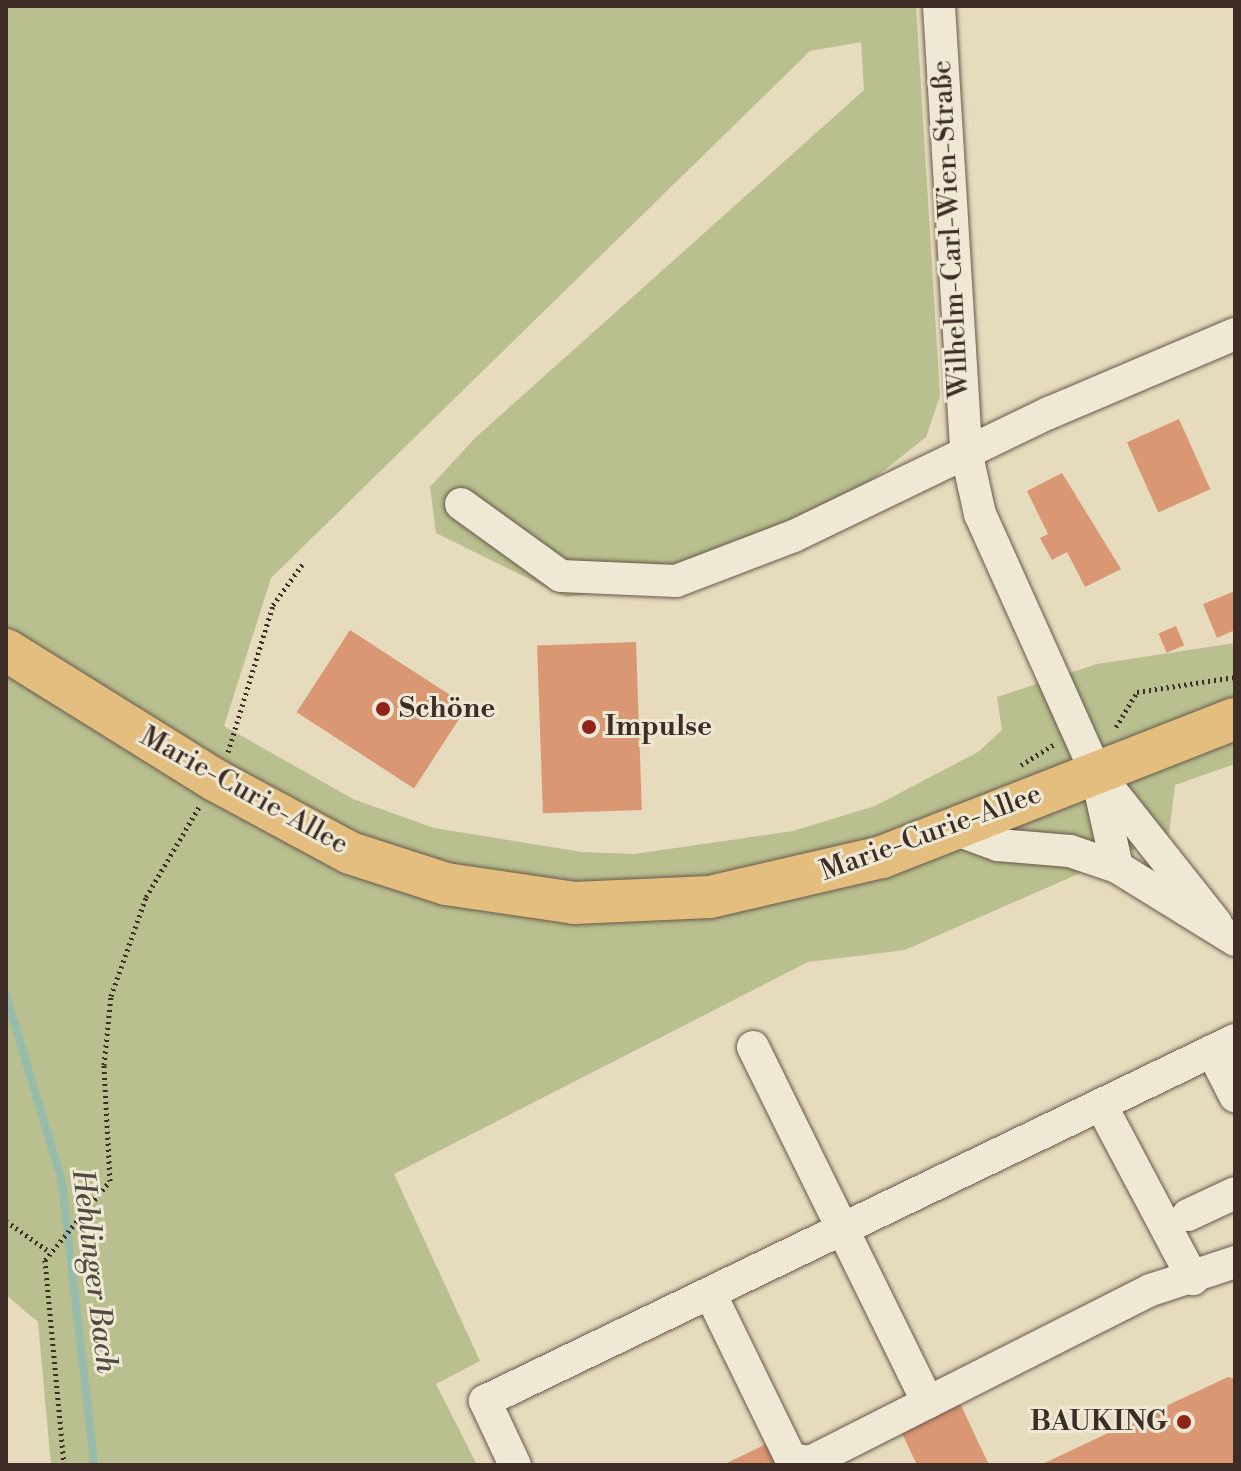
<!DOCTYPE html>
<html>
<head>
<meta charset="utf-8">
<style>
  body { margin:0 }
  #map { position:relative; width:1241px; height:1471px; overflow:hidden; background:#e6dbbd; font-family:"Libre Bodoni",serif }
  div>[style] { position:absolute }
  .green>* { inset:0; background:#b9bf8e }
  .stream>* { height:8px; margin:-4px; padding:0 4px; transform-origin:4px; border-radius:4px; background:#97bcac }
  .building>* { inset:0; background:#da9773; transform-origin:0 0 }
  .path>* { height:5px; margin-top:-2.5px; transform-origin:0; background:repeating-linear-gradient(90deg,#3e2d26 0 2px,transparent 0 6px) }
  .roads { filter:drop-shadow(0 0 2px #68584c) drop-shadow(0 0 2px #68584c) }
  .minor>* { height:32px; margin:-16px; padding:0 16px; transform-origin:16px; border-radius:16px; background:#efe8d4 }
  .major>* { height:42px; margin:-21px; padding:0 21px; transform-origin:21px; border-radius:21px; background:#e3be7e }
  .dots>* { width:22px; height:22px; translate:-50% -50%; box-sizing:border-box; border:4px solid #efe8d4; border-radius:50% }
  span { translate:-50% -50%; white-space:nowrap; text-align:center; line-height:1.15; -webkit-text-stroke:6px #efe8d4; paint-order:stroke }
  .street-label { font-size:28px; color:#3e2d26 }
  .poi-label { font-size:28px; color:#3e2d26; font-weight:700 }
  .left { translate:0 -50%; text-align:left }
  .right { translate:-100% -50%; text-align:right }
  .water-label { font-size:30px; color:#504a41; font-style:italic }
  .frame { position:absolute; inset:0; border:8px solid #3e2d26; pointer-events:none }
</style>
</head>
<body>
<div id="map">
  <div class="green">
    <div style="clip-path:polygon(6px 6px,916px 6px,940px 396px,926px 437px,834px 510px,676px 581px,566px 597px,436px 533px,430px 487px,475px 438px,864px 90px,861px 42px,810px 51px,271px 578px,224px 726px,353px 799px,434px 828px,582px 852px,634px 854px,793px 831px,875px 806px,978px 752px,1002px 730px,997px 697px,1097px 664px,1235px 643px,1235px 764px,1175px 785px,1169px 834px,905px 950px,808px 962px,394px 1174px,480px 1361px,436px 1384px,477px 1465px,51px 1465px,38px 1322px,6px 1295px)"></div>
  </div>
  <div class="stream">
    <div style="left:6px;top:995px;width:195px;rotate:73.3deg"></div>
    <div style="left:62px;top:1182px;width:285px;rotate:83.5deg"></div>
  </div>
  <div class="building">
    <div style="left:1179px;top:419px;width:77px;height:57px;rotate:66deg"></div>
    <div style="clip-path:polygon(1062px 473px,1121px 569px,1085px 587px,1067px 552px,1052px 560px,1040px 538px,1048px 534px,1027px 491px)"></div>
    <div style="clip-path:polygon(1235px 591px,1235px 630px,1217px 638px,1203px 604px)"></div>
    <div style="left:1176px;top:626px;width:21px;height:19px;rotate:67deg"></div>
    <div style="left:350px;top:630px;width:140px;height:98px;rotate:33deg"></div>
    <div style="left:636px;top:642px;width:168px;height:99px;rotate:88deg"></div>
    <div style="clip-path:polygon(1228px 1377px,1235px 1379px,1235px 1465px,1040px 1465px)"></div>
    <div style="clip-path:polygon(958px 1399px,989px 1465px,917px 1465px,899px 1427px)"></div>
    <div style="clip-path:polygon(770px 1442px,781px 1465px,723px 1465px)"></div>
  </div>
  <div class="path">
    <div style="left:1116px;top:727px;width:41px;rotate:-59deg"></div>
    <div style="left:1137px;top:692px;width:99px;rotate:-8.7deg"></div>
    <div style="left:228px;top:752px;width:154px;rotate:-73deg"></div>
    <div style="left:273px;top:605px;width:53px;rotate:-54.2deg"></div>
    <div style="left:1021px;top:765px;width:38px;rotate:-32deg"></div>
    <div style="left:6px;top:1221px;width:50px;rotate:35.3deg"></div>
    <div style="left:64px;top:1465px;width:206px;rotate:-95.3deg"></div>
    <div style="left:45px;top:1260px;width:102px;rotate:-50.6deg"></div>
    <div style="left:110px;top:1181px;width:116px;rotate:-93deg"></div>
    <div style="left:104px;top:1065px;width:69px;rotate:-84.2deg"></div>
    <div style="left:111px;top:996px;width:105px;rotate:-70.5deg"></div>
    <div style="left:146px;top:897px;width:104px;rotate:-59.5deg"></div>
  </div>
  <div class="roads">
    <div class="minor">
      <div style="left:939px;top:6px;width:446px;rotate:86.5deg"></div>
      <div style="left:966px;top:451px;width:65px;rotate:77.5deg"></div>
      <div style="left:980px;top:514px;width:283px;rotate:65.8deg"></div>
      <div style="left:1096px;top:772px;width:97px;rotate:77.5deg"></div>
      <div style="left:461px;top:504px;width:123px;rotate:35.8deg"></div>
      <div style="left:561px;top:576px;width:115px;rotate:2.5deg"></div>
      <div style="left:676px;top:581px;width:126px;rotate:-20.9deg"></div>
      <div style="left:794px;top:536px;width:283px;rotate:-25.8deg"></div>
      <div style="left:1049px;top:413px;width:202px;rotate:-23deg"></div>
      <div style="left:1101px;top:778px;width:185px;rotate:51.6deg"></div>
      <div style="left:957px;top:830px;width:44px;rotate:20.1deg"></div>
      <div style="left:998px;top:845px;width:72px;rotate:4.8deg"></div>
      <div style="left:1070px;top:851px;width:50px;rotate:18.8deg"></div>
      <div style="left:1117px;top:867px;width:139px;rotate:31.7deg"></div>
      <div style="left:753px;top:1047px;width:396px;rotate:63.8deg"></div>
      <div style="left:1212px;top:1051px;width:51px;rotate:62.9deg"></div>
      <div style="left:1101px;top:1105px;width:197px;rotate:62.1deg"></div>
      <div style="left:1188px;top:1215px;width:52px;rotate:-25.1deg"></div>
      <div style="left:710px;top:1293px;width:185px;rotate:64deg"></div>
      <div style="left:791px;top:1459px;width:19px;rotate:9deg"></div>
      <div style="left:810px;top:1462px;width:382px;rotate:-26.8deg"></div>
      <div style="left:1151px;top:1290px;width:89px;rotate:-18.4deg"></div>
      <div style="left:515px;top:1465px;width:71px;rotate:-115.1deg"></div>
      <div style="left:485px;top:1401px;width:832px;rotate:-25.7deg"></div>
    </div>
    <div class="major">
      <div style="left:6px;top:650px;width:246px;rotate:31.9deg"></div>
      <div style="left:215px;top:780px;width:153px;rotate:28.4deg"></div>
      <div style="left:350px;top:853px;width:101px;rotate:17.9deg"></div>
      <div style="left:446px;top:884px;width:129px;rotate:8.4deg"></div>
      <div style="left:574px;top:903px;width:136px;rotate:-2.5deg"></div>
      <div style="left:710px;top:897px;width:177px;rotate:-13.1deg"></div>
      <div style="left:882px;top:857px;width:379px;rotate:-21.4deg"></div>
    </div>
  </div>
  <div class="dots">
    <div style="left:383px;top:709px;background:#8f2418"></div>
    <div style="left:589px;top:727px;background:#8f2418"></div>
    <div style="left:1184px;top:1422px;background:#8f2418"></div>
  </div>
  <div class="street-label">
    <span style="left:951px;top:229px;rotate:-93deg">Wilhelm-Carl-Wien-Straße</span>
    <span style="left:244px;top:791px;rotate:29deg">Marie-Curie-Allee</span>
    <span style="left:931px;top:833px;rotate:-20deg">Marie-Curie-Allee</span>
  </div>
  <div class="poi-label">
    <span class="left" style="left:399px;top:709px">Schöne</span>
    <span class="left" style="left:605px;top:727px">Impulse</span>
    <span class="right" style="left:1168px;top:1422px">BAUKING</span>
  </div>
  <div class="water-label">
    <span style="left:94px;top:1271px;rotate:83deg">Hehlinger Bach</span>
  </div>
  <div class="frame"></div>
</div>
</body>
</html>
